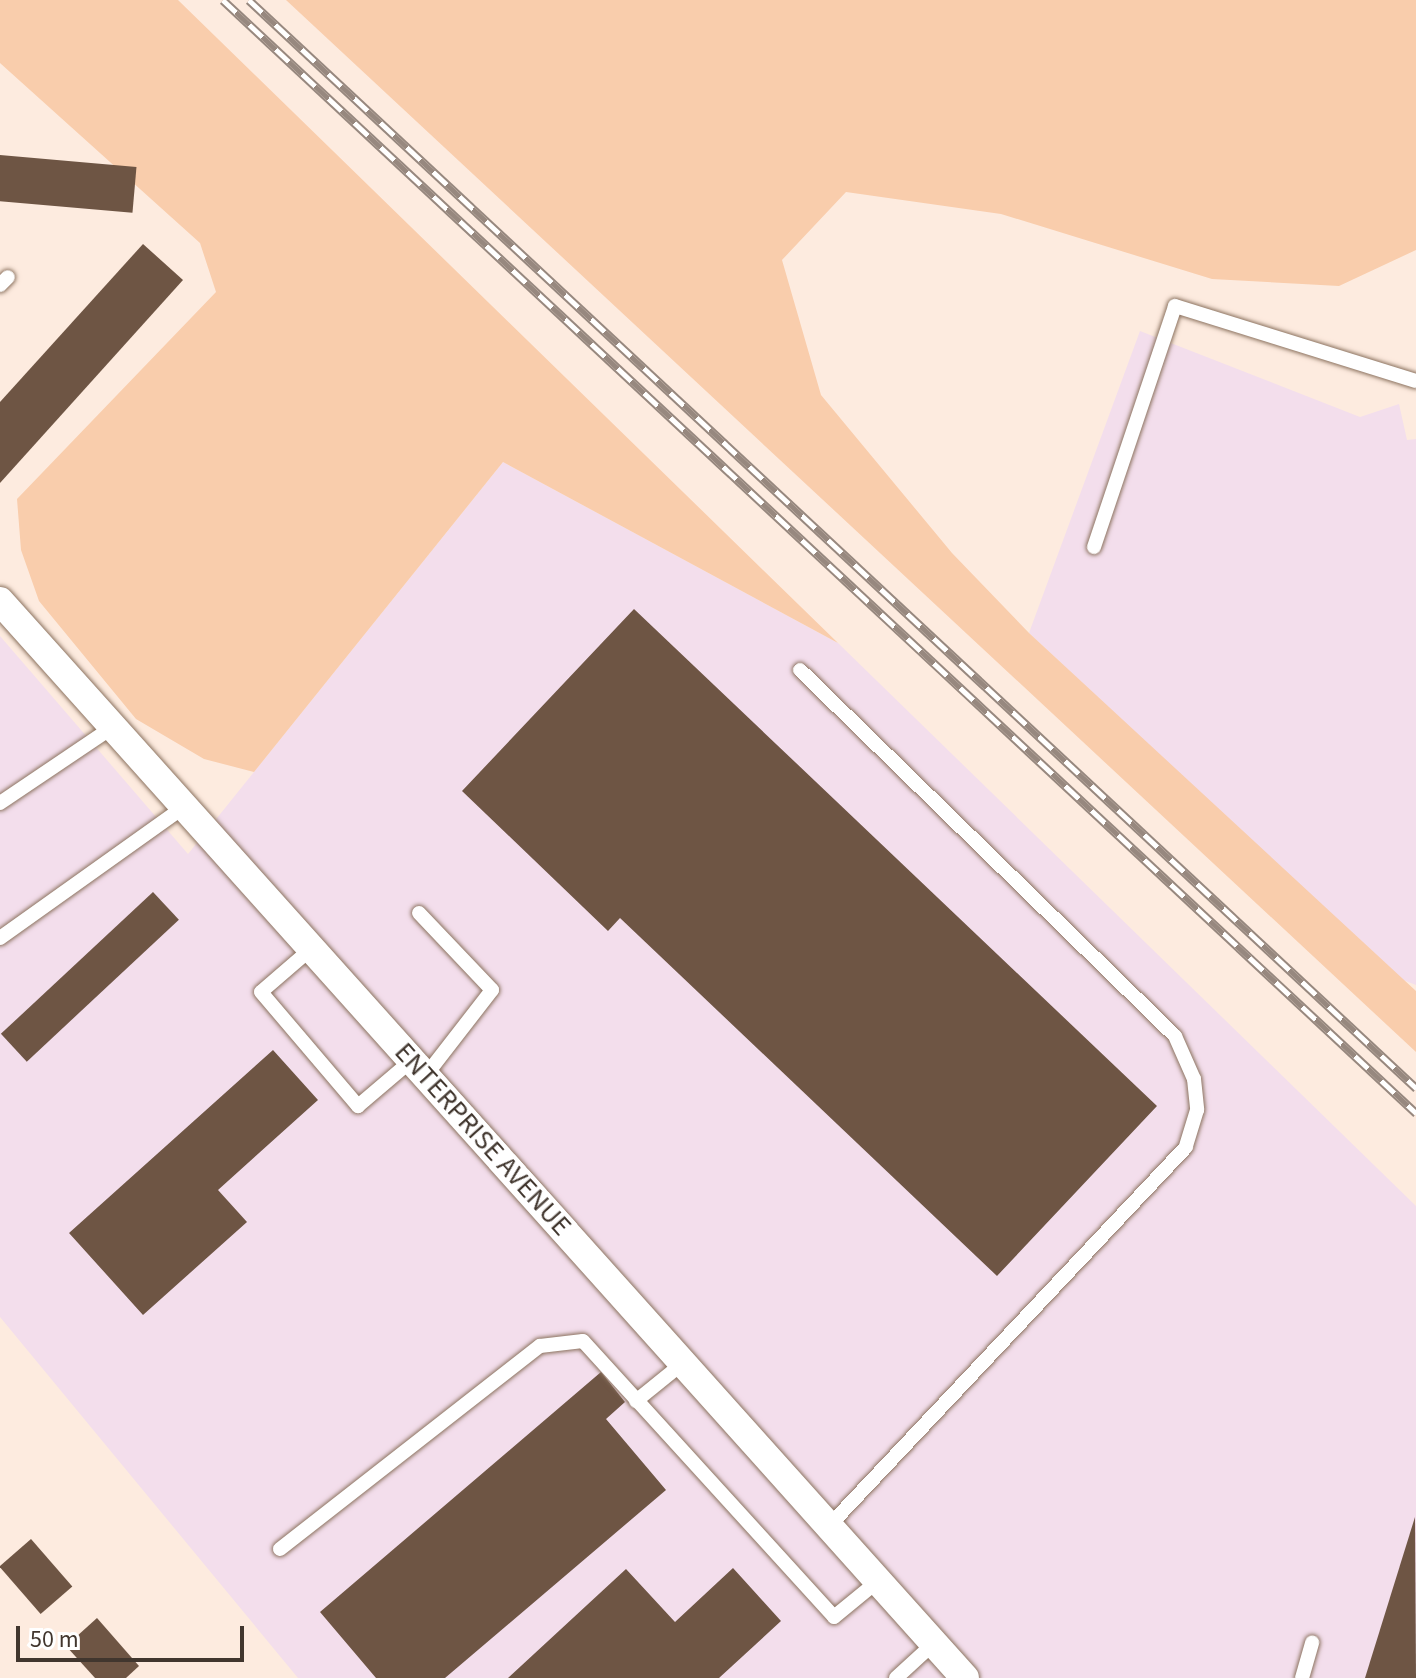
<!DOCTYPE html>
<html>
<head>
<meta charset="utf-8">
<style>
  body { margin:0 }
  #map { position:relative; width:1416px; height:1678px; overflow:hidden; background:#fdebdf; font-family:"Source Sans 3",sans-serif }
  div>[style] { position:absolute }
  .industrial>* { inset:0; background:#f3deec }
  .green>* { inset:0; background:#f9cdac }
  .building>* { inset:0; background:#6e5544; transform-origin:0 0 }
  .roads { filter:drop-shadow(0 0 2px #8c7360) drop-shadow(0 0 2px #8c7360) }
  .lane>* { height:14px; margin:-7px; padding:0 7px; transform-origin:7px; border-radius:7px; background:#fff }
  .street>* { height:28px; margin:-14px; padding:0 14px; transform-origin:14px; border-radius:14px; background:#fff }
  .rail>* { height:9px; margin-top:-4.5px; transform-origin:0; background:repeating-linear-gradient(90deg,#fff 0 18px,#97887f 0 36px); box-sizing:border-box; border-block:2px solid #97887f }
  span { translate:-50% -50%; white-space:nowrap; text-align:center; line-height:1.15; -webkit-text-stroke:8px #fff; paint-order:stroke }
  .street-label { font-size:28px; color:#41362e }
  .scale { position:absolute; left:16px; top:1626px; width:228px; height:36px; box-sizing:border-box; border:4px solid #41362e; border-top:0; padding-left:10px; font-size:24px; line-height:28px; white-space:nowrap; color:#41362e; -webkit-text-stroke:6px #fff; paint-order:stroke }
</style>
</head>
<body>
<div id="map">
  <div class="industrial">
    <div style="clip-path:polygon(1140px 331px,1360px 417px,1399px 404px,1407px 440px,1416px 439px,1416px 985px,1398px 978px,1029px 633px)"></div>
    <div style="clip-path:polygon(503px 462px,838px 643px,1416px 1206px,1416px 1678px,298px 1678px,0 1317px,0 636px,188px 854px)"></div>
  </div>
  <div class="green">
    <div style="clip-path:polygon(0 0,178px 0,838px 643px,503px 462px,254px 772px,204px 759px,136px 719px,39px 601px,21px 550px,17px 499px,216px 292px,200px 243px,0 63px)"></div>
    <div style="clip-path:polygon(286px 0,1416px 0,1416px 250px,1339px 286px,1212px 279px,1001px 214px,846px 192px,782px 260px,821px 395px,952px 553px,1029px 633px,1416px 991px,1416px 1052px)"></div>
  </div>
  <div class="building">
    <div style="left:0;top:155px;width:137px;height:46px;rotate:5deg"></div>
    <div style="clip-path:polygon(143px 244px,183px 280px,0 483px,0 402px)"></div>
    <div style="clip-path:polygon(634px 609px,1157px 1106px,997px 1276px,620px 918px,608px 931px,462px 791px)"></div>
    <div style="left:153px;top:892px;width:38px;height:208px;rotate:47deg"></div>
    <div style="clip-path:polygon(273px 1050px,318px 1100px,218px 1190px,247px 1222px,143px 1315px,69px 1233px)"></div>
    <div style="clip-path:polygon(601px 1372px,625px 1402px,606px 1419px,666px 1490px,445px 1678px,376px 1678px,320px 1612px)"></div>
    <div style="clip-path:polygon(1415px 1517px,1416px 1678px,1365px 1678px)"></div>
    <div style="left:31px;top:1539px;width:63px;height:42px;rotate:49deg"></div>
    <div style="clip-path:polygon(733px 1568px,781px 1621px,719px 1678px,508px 1678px,626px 1569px,675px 1622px)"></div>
    <div style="clip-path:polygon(97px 1618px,139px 1666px,126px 1678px,95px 1678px,66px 1646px)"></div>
  </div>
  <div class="roads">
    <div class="lane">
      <div style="left:0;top:285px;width:11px;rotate:-45deg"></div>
      <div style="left:1094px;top:547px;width:254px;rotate:-71.4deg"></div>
      <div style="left:1175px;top:306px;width:252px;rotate:17.3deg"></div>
      <div style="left:800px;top:670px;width:524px;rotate:44.3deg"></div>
      <div style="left:1175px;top:1036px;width:47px;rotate:66.2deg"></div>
      <div style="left:1194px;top:1079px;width:31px;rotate:84deg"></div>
      <div style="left:1197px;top:1110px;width:39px;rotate:107deg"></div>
      <div style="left:1186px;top:1147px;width:521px;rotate:133.29deg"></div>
      <div style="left:0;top:803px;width:138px;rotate:-34deg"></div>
      <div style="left:419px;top:913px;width:106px;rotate:46.5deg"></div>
      <div style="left:492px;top:990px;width:108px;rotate:127.8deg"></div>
      <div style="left:0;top:938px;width:227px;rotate:-35.5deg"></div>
      <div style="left:312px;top:948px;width:67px;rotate:139.2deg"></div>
      <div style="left:261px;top:992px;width:150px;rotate:49.6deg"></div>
      <div style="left:358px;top:1106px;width:71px;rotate:-40.4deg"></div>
      <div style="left:636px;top:1401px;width:60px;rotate:-39deg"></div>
      <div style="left:280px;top:1549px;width:330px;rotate:-38deg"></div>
      <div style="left:540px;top:1346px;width:43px;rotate:-6.6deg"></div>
      <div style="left:583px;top:1341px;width:373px;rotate:47.7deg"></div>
      <div style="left:834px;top:1617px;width:57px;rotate:-39.3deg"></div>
      <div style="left:896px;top:1678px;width:52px;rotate:-42.6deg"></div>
      <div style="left:1302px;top:1678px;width:37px;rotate:-74deg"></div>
    </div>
    <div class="street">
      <div style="left:0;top:601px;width:1446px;rotate:48.14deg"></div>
    </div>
  </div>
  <div class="rail">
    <div style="left:223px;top:0;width:1632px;rotate:43.01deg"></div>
    <div style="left:249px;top:0;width:1596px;rotate:42.99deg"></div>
  </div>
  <div class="street-label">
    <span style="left:483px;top:1139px;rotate:48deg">ENTERPRISE AVENUE</span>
  </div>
  <div class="scale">50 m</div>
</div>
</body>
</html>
